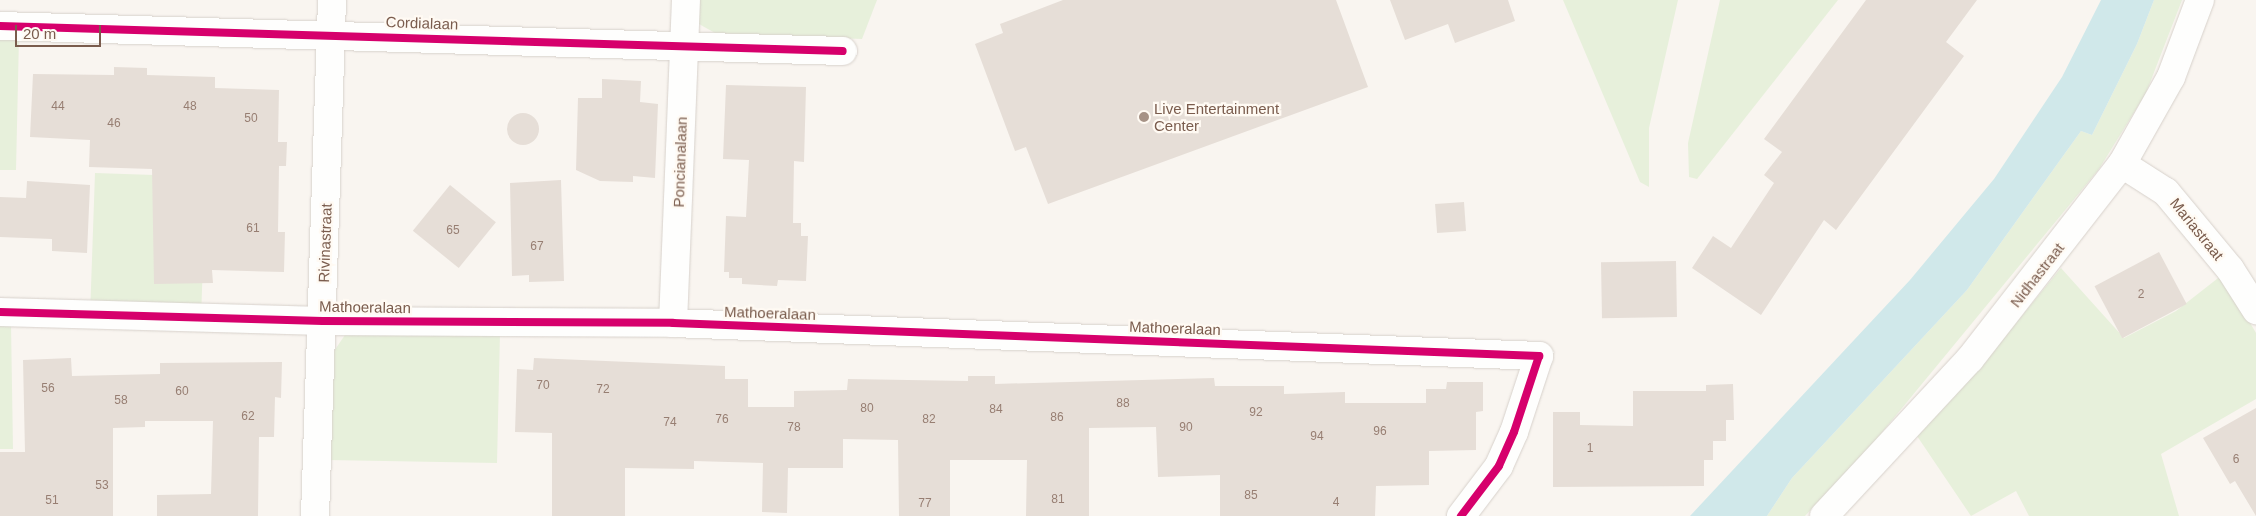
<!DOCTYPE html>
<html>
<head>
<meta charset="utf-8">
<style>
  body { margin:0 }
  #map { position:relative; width:2256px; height:516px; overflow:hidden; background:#f9f5f0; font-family:Arial,sans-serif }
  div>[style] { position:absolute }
  .green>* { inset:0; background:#e7f0db; transform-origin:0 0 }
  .water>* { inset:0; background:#d0e8ea }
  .building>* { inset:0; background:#e6ded7; transform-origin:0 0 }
  .round { border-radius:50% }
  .roads { filter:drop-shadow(0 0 1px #d7d1cb) drop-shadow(0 0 1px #d7d1cb) }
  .minor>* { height:28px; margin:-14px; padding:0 14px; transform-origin:14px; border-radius:14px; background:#fefefd }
  .cycleway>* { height:8px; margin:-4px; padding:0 4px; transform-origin:4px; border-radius:4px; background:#d6006c }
  .dots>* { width:14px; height:14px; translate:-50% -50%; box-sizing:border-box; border:2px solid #fffaf3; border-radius:50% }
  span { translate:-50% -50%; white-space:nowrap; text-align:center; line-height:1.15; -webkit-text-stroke:4.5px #fffaf3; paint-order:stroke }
  .number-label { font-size:12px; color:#977e72 }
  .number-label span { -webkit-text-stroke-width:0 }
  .street-label { font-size:15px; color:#7a5c4d }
  .poi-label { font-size:15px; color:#7a5c4d }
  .left { translate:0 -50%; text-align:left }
  .scale { position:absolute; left:15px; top:25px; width:86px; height:22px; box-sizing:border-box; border:2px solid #7a5c4d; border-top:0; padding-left:6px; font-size:15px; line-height:18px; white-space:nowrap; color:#7a5c4d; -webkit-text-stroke:4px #fffaf3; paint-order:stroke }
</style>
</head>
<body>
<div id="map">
  <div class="green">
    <div style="clip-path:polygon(697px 0,877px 0,862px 39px,715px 33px,699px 24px)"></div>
    <div style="clip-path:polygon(1563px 0,1678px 0,1649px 128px,1649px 187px,1640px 182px)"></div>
    <div style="clip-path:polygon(1720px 0,1838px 0,1697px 179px,1689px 177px,1688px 143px)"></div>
    <div style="clip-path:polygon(2154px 0,2182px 0,2146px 93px,2099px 169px,1865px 453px,1805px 516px,1767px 516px,1792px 478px,1967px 290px,2081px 131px,2092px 135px,2137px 44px)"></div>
    <div style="clip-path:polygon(0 36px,19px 37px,16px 170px,0 170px)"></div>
    <div style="left:95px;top:173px;width:111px;height:130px;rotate:2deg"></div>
    <div style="clip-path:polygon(2061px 268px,2124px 338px,2176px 311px,2222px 275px,2256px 333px,2256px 399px,2161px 454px,2179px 516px,2029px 516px,2016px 491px,1971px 516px,1917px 436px,1977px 371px)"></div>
    <div style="clip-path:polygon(0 324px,11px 324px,13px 449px,0 449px)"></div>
    <div style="clip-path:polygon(357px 330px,500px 333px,497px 463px,328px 460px,332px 354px,345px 335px)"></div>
  </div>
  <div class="water">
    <div style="clip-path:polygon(2101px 0,2154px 0,2137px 44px,2092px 135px,2081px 131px,1967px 290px,1792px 478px,1767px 516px,1690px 516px,1910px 280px,1994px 179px,2062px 77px)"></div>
  </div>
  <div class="building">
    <div style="clip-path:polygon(1063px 0,1336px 0,1368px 87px,1048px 204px,1026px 147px,1015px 151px,975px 44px,1003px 33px,1000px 24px)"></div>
    <div style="clip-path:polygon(1390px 0,1508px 0,1515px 21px,1455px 43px,1448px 24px,1405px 40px)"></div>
    <div style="clip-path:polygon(1866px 0,1977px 0,1946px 42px,1964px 56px,1836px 230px,1824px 220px,1761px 315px,1692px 268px,1713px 236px,1731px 248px,1774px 183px,1764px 175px,1782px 152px,1764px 139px)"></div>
    <div style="clip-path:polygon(114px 67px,147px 68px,147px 75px,215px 77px,215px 88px,279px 90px,278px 142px,287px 142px,286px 166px,279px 166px,278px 232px,285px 232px,284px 272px,212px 270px,213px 283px,154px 284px,152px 169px,89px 167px,90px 140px,30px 137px,33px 74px,114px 75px)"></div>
    <div style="clip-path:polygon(602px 79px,641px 81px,640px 102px,658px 104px,655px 178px,633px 176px,633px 182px,600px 181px,576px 170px,578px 98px,602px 98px)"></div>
    <div style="clip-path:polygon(726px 85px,806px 87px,804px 162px,794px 161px,793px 223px,801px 223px,801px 236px,808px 236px,806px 281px,778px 280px,777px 286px,742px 284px,742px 278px,729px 278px,729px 272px,724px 272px,726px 216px,746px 217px,749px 160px,723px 159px)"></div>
    <div class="round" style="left:507px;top:113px;width:32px;height:32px"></div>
    <div style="clip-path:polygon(561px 180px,564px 281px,529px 282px,529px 275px,512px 276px,510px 183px)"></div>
    <div style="clip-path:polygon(27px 181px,90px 185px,87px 253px,52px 251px,52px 239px,0 237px,0 197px,26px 198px)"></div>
    <div style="left:450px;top:185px;width:59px;height:59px;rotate:39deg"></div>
    <div style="left:1464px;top:202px;width:29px;height:29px;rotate:86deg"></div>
    <div style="left:2159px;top:252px;width:59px;height:73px;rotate:62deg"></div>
    <div style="left:1676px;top:261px;width:56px;height:75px;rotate:89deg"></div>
    <div style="clip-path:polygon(71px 358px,72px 376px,160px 374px,160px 363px,282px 362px,281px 398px,275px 397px,274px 437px,259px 437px,258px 516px,157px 516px,157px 495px,211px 494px,213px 421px,145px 421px,145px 427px,113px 428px,113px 516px,0 516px,0 452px,25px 452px,23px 360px)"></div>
    <div style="clip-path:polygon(534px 358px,725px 366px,725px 379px,748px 379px,748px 407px,794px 407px,794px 391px,847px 390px,848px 379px,968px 381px,968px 376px,995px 376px,995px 384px,1214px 378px,1215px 386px,1284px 386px,1284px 394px,1345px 392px,1345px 403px,1426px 403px,1426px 389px,1446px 389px,1447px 382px,1483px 382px,1483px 411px,1476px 412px,1476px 450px,1429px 451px,1429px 485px,1376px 486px,1375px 516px,1220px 516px,1220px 475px,1158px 477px,1156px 427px,1089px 428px,1089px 516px,1026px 516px,1027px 460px,950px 460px,950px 516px,899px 516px,898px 440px,843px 439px,843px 468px,788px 468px,787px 513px,762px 512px,763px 463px,694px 461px,694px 469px,625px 468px,625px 516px,552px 516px,552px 433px,515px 432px,517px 369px,533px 370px)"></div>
    <div style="clip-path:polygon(1733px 384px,1734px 420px,1726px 420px,1726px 441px,1713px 441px,1713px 460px,1704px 460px,1704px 486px,1553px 487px,1553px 412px,1580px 412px,1580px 425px,1633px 426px,1633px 391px,1706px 391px,1706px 385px)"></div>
    <div style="clip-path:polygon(2256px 408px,2256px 516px,2235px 481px,2230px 484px,2203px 438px)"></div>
  </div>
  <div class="roads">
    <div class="minor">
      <div style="left:0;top:26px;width:843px;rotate:1.7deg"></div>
      <div style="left:2122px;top:164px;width:52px;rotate:32.5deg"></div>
      <div style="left:2166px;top:192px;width:100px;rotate:50.3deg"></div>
      <div style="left:2230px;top:269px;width:49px;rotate:57.6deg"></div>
      <div style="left:0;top:312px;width:323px;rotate:1.6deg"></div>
      <div style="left:323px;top:321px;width:350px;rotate:0.3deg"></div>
      <div style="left:673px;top:323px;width:867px;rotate:2.18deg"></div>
      <div style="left:1539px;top:356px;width:80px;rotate:108.2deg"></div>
      <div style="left:1514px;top:432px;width:37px;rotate:114deg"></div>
      <div style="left:1499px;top:466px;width:63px;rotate:127.2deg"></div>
      <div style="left:673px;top:323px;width:323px;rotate:-87.7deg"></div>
      <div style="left:315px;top:516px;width:516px;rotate:-88.11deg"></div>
      <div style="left:1824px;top:516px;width:214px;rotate:-47.1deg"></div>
      <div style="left:1970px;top:359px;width:247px;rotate:-52.1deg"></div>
      <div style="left:2122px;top:164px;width:100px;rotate:-60.6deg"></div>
      <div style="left:2171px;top:77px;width:82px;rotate:-69.4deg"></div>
    </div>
  </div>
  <div class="cycleway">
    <div style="left:0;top:26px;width:843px;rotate:1.7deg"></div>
    <div style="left:0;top:312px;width:323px;rotate:1.6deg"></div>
    <div style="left:323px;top:321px;width:350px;rotate:0.3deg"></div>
    <div style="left:673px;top:323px;width:867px;rotate:2.18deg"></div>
    <div style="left:1539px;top:356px;width:80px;rotate:108.2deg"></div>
    <div style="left:1514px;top:432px;width:37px;rotate:114deg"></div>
    <div style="left:1499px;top:466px;width:63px;rotate:127.2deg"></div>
  </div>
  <div class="dots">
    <div style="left:1144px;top:117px;background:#a69286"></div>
  </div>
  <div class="number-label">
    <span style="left:58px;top:107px">44</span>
    <span style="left:190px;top:107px">48</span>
    <span style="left:251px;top:119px">50</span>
    <span style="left:114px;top:124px">46</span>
    <span style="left:253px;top:229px">61</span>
    <span style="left:453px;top:231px">65</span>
    <span style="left:537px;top:247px">67</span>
    <span style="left:2141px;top:295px">2</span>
    <span style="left:543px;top:386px">70</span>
    <span style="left:48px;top:389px">56</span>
    <span style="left:603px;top:390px">72</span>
    <span style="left:182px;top:392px">60</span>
    <span style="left:121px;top:401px">58</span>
    <span style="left:1123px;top:404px">88</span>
    <span style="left:867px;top:409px">80</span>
    <span style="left:996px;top:410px">84</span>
    <span style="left:1256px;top:413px">92</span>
    <span style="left:248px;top:417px">62</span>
    <span style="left:1057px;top:418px">86</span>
    <span style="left:722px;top:420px">76</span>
    <span style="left:929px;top:420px">82</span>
    <span style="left:670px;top:423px">74</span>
    <span style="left:794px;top:428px">78</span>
    <span style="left:1186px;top:428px">90</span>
    <span style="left:1380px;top:432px">96</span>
    <span style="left:1317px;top:437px">94</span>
    <span style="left:1590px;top:449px">1</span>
    <span style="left:2236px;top:460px">6</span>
    <span style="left:102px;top:486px">53</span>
    <span style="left:1251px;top:496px">85</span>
    <span style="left:1058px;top:500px">81</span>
    <span style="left:52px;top:501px">51</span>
    <span style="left:1336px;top:503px">4</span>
    <span style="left:925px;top:504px">77</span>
  </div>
  <div class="street-label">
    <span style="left:422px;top:23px;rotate:2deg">Cordialaan</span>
    <span style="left:680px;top:162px;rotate:-88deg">Poncianalaan</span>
    <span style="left:2197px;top:229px;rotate:51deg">Mariastraat</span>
    <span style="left:325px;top:243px;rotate:-88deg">Rivinastraat</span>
    <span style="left:2037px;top:275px;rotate:-52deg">Nidhastraat</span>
    <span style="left:365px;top:307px;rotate:1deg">Mathoeralaan</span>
    <span style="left:770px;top:313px;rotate:2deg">Mathoeralaan</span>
    <span style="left:1175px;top:328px;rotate:2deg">Mathoeralaan</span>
  </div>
  <div class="poi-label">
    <span class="left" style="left:1154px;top:117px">Live Entertainment<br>Center</span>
  </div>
  <div class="scale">20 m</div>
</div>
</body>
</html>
